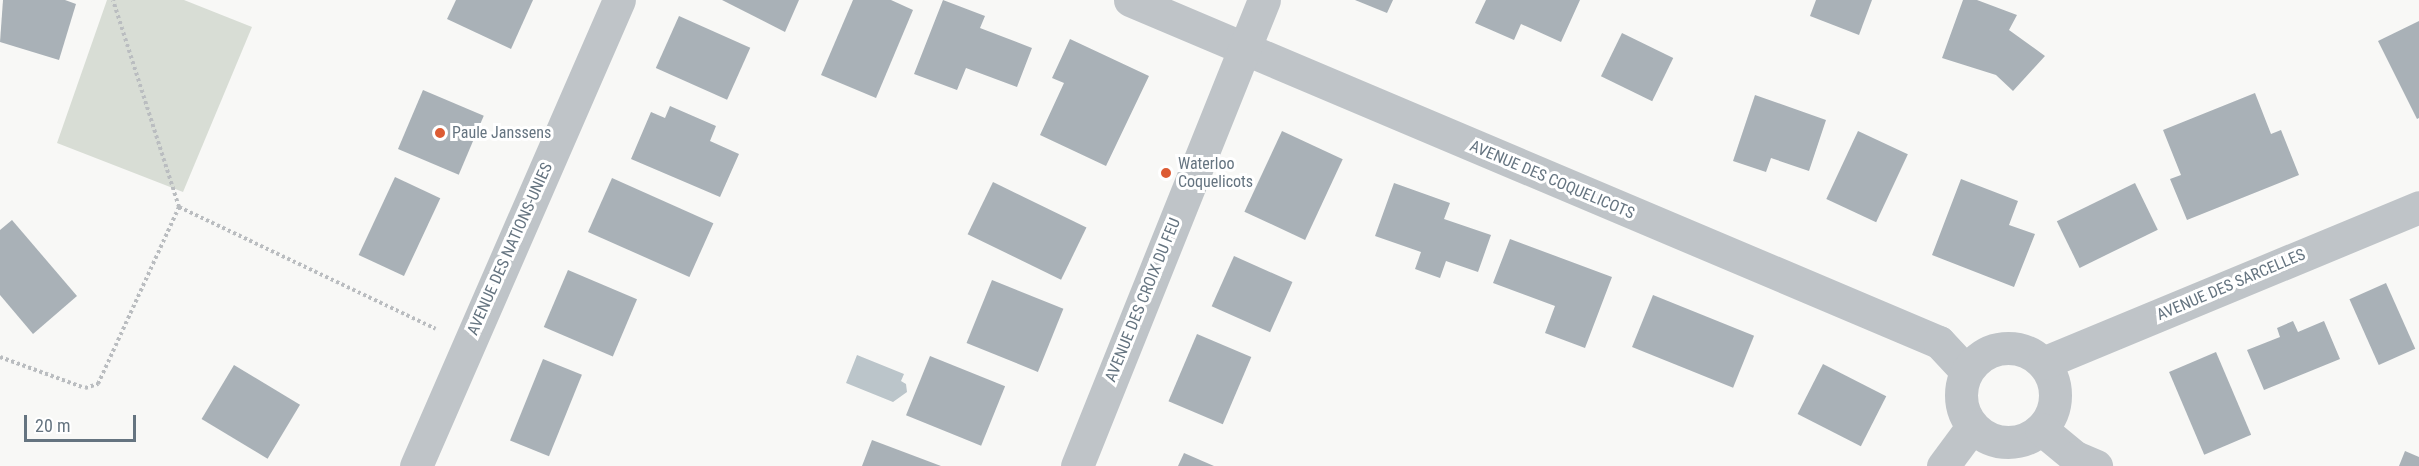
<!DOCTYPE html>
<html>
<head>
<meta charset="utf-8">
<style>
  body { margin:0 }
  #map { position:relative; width:2419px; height:466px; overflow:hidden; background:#f8f8f6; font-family:"Roboto Condensed",sans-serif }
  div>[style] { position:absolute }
  .green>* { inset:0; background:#d8ddd5 }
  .water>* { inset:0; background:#bbc5ca }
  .building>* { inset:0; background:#a9b1b7; transform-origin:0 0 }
  .path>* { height:4px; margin-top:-2px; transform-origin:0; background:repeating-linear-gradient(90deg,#babdc0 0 3px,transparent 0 6px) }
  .street>* { height:33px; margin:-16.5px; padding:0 16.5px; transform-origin:16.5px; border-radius:16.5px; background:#bfc4c8 }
  .street>.ring { margin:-16.5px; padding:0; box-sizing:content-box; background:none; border:33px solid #bfc4c8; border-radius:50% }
  .dots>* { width:16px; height:16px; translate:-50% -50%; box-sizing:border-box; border:3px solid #fff; border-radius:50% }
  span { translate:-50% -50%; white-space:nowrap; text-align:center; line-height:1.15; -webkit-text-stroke:6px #fff; paint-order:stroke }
  .poi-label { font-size:16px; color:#657480 }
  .left { translate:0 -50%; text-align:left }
  .street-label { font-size:16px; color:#657480 }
  .scale { position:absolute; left:24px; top:415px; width:112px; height:27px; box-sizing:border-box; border:3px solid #657480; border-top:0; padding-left:8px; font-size:18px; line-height:21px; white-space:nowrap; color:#657480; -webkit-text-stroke:4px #fff; paint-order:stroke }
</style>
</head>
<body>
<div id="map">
  <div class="green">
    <div style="clip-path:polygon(107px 0,184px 0,252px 27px,183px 192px,57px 143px)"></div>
  </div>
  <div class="water">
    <div style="clip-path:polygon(857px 355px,904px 374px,901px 381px,906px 384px,907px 392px,893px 402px,846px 383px)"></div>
  </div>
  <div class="building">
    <div style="clip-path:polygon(3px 0,65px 0,76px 4px,59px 60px,0 42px)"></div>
    <div style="clip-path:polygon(456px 0,533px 0,511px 49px,447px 19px)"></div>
    <div style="clip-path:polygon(722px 0,799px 0,785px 32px)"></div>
    <div style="clip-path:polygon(853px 0,891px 0,913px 10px,876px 98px,821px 75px)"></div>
    <div style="clip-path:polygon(943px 0,985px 16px,980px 28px,1032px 48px,1017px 87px,966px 68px,957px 90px,914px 74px)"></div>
    <div style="clip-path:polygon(1355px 0,1393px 0,1387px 13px)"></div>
    <div style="clip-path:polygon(1486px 0,1580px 0,1561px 42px,1521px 24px,1514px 40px,1475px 23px)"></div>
    <div style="clip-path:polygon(1816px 0,1872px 0,1859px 35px,1810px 16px)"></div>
    <div style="clip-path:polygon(1963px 0,1977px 0,2017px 15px,2009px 30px,2045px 56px,2013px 91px,1996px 75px,1942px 58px)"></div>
    <div style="left:679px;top:16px;width:78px;height:57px;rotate:24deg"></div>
    <div style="clip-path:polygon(2419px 21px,2419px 118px,2417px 119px,2378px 41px)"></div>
    <div style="left:1622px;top:33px;width:57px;height:48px;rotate:26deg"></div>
    <div style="clip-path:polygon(1070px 39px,1149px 76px,1106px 166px,1040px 135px,1064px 83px,1052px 78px)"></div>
    <div style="left:423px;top:90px;width:66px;height:64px;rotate:23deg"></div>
    <div style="clip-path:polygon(2255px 93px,2271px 134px,2281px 130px,2299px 175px,2187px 220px,2170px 179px,2181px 175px,2163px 130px)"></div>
    <div style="clip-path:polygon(1755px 95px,1826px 120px,1809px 171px,1771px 158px,1766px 172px,1733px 161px)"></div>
    <div style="clip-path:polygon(670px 106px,716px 126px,710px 141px,739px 154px,720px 197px,631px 159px,651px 112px,665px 118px)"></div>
    <div style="left:1282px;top:131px;width:67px;height:89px;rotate:25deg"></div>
    <div style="left:1858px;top:131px;width:55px;height:75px;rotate:25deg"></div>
    <div style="left:395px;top:177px;width:50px;height:86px;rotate:25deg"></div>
    <div style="left:612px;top:178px;width:111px;height:59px;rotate:24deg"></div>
    <div style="clip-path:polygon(1961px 179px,2018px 201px,2009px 225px,2035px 234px,2014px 287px,1932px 255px)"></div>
    <div style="left:993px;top:182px;width:104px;height:58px;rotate:26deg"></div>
    <div style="clip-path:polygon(1394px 183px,1450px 203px,1444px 219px,1491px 235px,1478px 272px,1446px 261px,1440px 278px,1415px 269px,1421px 252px,1375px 236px)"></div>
    <div style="left:2135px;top:183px;width:52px;height:87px;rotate:64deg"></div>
    <div style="clip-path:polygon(12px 220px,77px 296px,33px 334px,0 295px,0 230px)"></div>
    <div style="clip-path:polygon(1510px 239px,1612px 277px,1585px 348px,1545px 333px,1555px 306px,1493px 283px)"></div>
    <div style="left:1234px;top:256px;width:64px;height:55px;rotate:24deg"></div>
    <div style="left:568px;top:270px;width:75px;height:62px;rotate:23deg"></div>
    <div style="left:992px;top:280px;width:77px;height:68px;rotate:22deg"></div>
    <div style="left:2386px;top:283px;width:72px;height:40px;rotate:66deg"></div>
    <div style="left:1653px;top:295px;width:109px;height:56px;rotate:22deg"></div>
    <div style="clip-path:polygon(2293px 321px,2298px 332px,2324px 321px,2340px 359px,2264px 390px,2247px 350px,2280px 337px,2277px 328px)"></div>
    <div style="left:1197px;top:334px;width:59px;height:73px;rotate:23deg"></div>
    <div style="left:2216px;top:352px;width:90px;height:51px;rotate:67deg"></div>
    <div style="left:930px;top:356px;width:81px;height:64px;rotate:22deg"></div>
    <div style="left:543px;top:359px;width:42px;height:88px;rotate:22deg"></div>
    <div style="left:1823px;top:364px;width:71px;height:56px;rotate:27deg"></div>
    <div style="left:234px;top:365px;width:77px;height:63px;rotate:31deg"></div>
    <div style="clip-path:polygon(872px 440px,941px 466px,862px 466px)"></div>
    <div style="clip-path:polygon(2405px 451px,2419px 457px,2419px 466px,2399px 466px)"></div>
    <div style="clip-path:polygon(1184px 453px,1214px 466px,1178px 466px)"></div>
  </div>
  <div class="path">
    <div style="left:179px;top:207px;width:284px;rotate:25.4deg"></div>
    <div style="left:0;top:357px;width:90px;rotate:20deg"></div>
    <div style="left:85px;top:388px;width:14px;rotate:-17deg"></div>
    <div style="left:98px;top:384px;width:195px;rotate:-65.4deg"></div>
    <div style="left:179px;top:207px;width:217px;rotate:-107.7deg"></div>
  </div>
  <div class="street">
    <div style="left:1130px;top:0;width:878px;rotate:22.92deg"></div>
    <div style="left:1939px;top:342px;width:40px;rotate:47deg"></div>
    <div class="ring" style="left:1961px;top:348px;width:61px;height:61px"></div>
    <div style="left:2043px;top:363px;width:407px;rotate:-22.5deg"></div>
    <div style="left:2041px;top:429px;width:44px;rotate:39.5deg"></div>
    <div style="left:2075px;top:457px;width:23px;rotate:23deg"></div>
    <div style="left:416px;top:466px;width:508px;rotate:-66.46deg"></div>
    <div style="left:1077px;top:466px;width:502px;rotate:-68.14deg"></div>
    <div style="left:1943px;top:466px;width:49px;rotate:-53.4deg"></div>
  </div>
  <div class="dots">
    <div style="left:440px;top:133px;background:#dc5b33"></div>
    <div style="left:1166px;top:173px;background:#dc5b33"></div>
  </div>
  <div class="poi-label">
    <span class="left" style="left:452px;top:133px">Paule Janssens</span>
    <span class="left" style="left:1178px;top:173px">Waterloo<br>Coquelicots</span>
  </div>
  <div class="street-label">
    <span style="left:1552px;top:180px;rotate:23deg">AVENUE DES COQUELICOTS</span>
    <span style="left:510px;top:249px;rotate:-66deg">AVENUE DES NATIONS-UNIES</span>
    <span style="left:2231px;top:285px;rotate:-23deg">AVENUE DES SARCELLES</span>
    <span style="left:1143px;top:300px;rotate:-68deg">AVENUE DES CROIX DU FEU</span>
  </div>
  <div class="scale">20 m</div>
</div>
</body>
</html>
